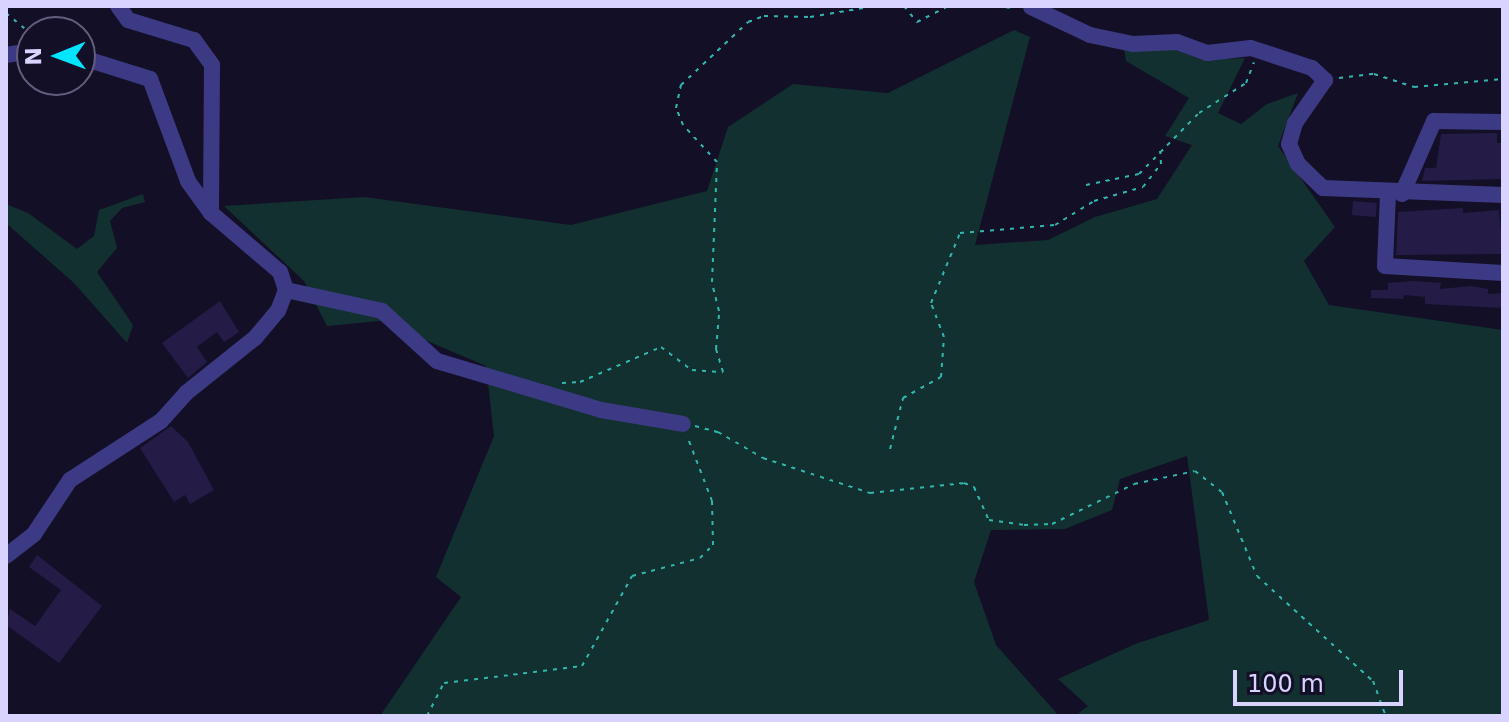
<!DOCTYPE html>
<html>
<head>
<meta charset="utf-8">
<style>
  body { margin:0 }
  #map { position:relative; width:1509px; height:722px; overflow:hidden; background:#130f26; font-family:"DejaVu Sans",sans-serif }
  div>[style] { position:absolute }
  .green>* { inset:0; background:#12302f }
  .building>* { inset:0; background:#241b47; transform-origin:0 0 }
  .path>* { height:2px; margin-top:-1px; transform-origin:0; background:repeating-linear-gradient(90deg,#2fb8b0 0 4px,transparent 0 10px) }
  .minor>* { height:16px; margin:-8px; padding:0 8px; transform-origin:8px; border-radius:8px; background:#3d3a85 }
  span { translate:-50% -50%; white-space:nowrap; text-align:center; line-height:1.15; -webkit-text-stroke:7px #130f26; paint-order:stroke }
  .frame { position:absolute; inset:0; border:8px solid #d9d4ff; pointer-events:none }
  .north { position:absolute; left:16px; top:16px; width:80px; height:80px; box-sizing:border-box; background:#130f26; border:2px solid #625e7d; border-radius:50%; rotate:269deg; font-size:22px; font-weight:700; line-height:32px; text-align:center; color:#d9d4ff }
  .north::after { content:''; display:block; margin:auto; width:28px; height:36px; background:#00e5ff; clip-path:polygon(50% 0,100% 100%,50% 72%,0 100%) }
  .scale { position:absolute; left:1233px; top:670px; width:170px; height:36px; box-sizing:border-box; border:4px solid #d9d4ff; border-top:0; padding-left:10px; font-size:24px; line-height:28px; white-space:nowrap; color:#d9d4ff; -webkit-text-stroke:6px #130f26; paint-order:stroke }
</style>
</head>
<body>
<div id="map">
  <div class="green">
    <div style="clip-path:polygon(1014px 30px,1030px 37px,975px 245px,1048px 240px,1095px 217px,1157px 199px,1192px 145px,1165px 136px,1189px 98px,1126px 61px,1124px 49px,1173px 49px,1203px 60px,1245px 58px,1218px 113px,1241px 124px,1267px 104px,1298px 93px,1278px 146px,1335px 227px,1304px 261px,1329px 305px,1503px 330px,1503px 716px,1075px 716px,1088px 706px,1058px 679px,1135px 644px,1209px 620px,1187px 456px,1120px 479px,1112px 510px,1065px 529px,991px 530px,974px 582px,996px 645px,1059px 716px,380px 716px,461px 597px,436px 577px,494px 436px,486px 366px,380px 321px,327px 326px,304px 281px,224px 206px,364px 197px,571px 225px,707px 191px,728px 127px,793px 84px,888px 93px)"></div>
    <div style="clip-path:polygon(143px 194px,145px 202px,122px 208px,110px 221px,117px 248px,97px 272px,133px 325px,127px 343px,74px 283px,6px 223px,6px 204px,28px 213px,77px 249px,94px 236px,99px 210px)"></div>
  </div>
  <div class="building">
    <div style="clip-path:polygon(1497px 133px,1497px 143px,1503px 143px,1502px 179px,1422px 181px,1425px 168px,1436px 168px,1441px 134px)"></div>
    <div style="left:1353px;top:201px;width:24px;height:14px;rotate:5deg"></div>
    <div style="clip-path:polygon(1463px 208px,1463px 213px,1499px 210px,1503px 254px,1396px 255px,1398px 212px)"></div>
    <div style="clip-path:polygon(1413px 281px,1441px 283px,1440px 289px,1471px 286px,1488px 289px,1488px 294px,1503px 293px,1503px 308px,1425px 304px,1425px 297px,1404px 295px,1403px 299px,1371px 298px,1371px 290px,1388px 290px,1388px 283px)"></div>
    <div style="clip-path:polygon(220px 301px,239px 332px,224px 342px,217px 332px,197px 347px,207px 362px,188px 378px,162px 343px)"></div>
    <div style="clip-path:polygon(171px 426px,188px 442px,214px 490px,190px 504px,185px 495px,174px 502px,140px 448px)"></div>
    <div style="clip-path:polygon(37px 555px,102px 606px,59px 663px,6px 625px,10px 609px,35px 626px,61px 590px,29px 567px)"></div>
  </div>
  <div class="path">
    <div style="left:904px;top:6px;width:21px;rotate:51deg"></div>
    <div style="left:917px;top:22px;width:35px;rotate:-27deg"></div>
    <div style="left:986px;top:6px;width:30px;rotate:4deg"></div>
    <div style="left:6px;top:13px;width:34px;rotate:40deg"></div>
    <div style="left:1339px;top:78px;width:35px;rotate:-7deg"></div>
    <div style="left:1374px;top:74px;width:42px;rotate:18deg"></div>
    <div style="left:1414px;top:87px;width:89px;rotate:-5.1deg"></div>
    <div style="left:1086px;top:185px;width:54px;rotate:-11.7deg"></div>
    <div style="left:1139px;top:174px;width:86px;rotate:-45.5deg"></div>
    <div style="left:1199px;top:113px;width:56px;rotate:-32.6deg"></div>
    <div style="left:1246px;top:83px;width:22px;rotate:-69deg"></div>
    <div style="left:562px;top:383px;width:18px;rotate:-3deg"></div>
    <div style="left:580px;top:382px;width:88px;rotate:-23.4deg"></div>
    <div style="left:661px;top:347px;width:39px;rotate:37deg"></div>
    <div style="left:692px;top:370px;width:31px;rotate:4deg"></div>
    <div style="left:723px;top:372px;width:24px;rotate:-107deg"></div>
    <div style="left:716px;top:349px;width:38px;rotate:-85deg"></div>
    <div style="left:719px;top:311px;width:30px;rotate:-104deg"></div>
    <div style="left:712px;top:282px;width:120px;rotate:-87.6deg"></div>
    <div style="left:717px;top:162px;width:50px;rotate:-132.6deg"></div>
    <div style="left:683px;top:125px;width:18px;rotate:-112deg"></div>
    <div style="left:676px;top:108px;width:24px;rotate:-78deg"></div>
    <div style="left:681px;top:85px;width:92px;rotate:-43.2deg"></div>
    <div style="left:748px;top:22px;width:17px;rotate:-21deg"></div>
    <div style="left:764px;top:16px;width:46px;rotate:1.2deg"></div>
    <div style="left:810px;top:17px;width:66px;rotate:-9.6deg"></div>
    <div style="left:695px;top:426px;width:24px;rotate:15deg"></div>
    <div style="left:718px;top:432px;width:52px;rotate:30deg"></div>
    <div style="left:763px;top:458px;width:113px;rotate:18.1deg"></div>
    <div style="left:870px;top:493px;width:95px;rotate:-6.1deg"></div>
    <div style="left:964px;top:483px;width:11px;rotate:22deg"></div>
    <div style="left:974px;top:487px;width:36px;rotate:66deg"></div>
    <div style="left:989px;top:520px;width:35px;rotate:8deg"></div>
    <div style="left:1024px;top:525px;width:28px;rotate:-2deg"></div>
    <div style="left:1052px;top:524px;width:91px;rotate:-26deg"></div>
    <div style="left:1134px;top:484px;width:62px;rotate:-12deg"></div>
    <div style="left:1195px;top:471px;width:34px;rotate:38deg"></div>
    <div style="left:1222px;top:492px;width:91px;rotate:67.4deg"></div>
    <div style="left:1257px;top:576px;width:156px;rotate:42.2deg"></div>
    <div style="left:1373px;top:681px;width:37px;rotate:70deg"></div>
    <div style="left:890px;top:449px;width:53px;rotate:-75.7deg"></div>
    <div style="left:903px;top:398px;width:43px;rotate:-28.9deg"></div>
    <div style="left:941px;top:377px;width:40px;rotate:-85.7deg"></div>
    <div style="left:944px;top:337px;width:36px;rotate:-111deg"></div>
    <div style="left:931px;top:303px;width:76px;rotate:-67.5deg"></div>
    <div style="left:960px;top:233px;width:95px;rotate:-4.8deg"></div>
    <div style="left:1055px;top:225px;width:46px;rotate:-31.6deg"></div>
    <div style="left:1094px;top:201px;width:51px;rotate:-15.9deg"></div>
    <div style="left:1143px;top:187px;width:29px;rotate:-52deg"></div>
    <div style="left:1161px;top:164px;width:13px;rotate:-94deg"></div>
    <div style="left:427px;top:716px;width:37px;rotate:-63deg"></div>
    <div style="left:444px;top:683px;width:139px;rotate:-7deg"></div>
    <div style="left:582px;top:666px;width:103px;rotate:-60.9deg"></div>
    <div style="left:632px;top:576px;width:70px;rotate:-14.8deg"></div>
    <div style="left:700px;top:558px;width:18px;rotate:-45deg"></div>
    <div style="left:713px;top:545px;width:44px;rotate:-91.3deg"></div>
    <div style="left:712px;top:501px;width:70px;rotate:-111deg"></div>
  </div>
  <div class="minor">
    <div style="left:118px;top:6px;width:17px;rotate:54deg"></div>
    <div style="left:128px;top:20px;width:69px;rotate:16.9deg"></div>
    <div style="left:194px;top:40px;width:31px;rotate:54deg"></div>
    <div style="left:212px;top:65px;width:145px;rotate:90.4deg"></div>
    <div style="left:1031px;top:7px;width:65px;rotate:25.4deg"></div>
    <div style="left:1090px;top:35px;width:44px;rotate:11.8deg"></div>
    <div style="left:1133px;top:44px;width:44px;rotate:-2.6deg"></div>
    <div style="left:1177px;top:42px;width:32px;rotate:20deg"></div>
    <div style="left:1207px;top:53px;width:44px;rotate:-6.5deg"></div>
    <div style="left:1251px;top:48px;width:64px;rotate:18.2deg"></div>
    <div style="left:1312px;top:68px;width:18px;rotate:43deg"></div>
    <div style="left:1325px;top:80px;width:52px;rotate:124.9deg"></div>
    <div style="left:1295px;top:123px;width:22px;rotate:106deg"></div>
    <div style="left:1289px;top:144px;width:22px;rotate:66deg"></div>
    <div style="left:1298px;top:164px;width:35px;rotate:44deg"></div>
    <div style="left:1323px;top:188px;width:180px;rotate:2.2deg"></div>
    <div style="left:6px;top:55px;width:26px;rotate:-9deg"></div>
    <div style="left:1388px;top:194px;width:72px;rotate:92.4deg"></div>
    <div style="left:1385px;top:266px;width:118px;rotate:3.4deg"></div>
    <div style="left:1402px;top:194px;width:80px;rotate:-66.3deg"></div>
    <div style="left:1434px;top:121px;width:69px;rotate:0.8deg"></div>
    <div style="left:286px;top:290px;width:98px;rotate:12.3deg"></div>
    <div style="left:382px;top:311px;width:74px;rotate:42.3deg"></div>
    <div style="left:437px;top:361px;width:171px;rotate:16.6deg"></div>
    <div style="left:601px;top:410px;width:83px;rotate:9.7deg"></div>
    <div style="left:6px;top:556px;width:36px;rotate:-38deg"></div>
    <div style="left:34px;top:534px;width:65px;rotate:-56.3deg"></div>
    <div style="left:70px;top:480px;width:108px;rotate:-33deg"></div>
    <div style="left:161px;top:421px;width:38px;rotate:-48deg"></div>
    <div style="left:186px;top:393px;width:88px;rotate:-38.6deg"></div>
    <div style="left:255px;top:338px;width:35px;rotate:-50deg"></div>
    <div style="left:278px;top:311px;width:22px;rotate:-69deg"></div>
    <div style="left:286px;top:290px;width:19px;rotate:-108deg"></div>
    <div style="left:280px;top:272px;width:91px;rotate:-139.5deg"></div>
    <div style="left:211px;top:213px;width:39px;rotate:-126deg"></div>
    <div style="left:188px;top:181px;width:109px;rotate:-110.4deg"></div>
    <div style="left:150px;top:79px;width:73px;rotate:-162.6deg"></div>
  </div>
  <div class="frame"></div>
  <div class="north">N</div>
  <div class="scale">100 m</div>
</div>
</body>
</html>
